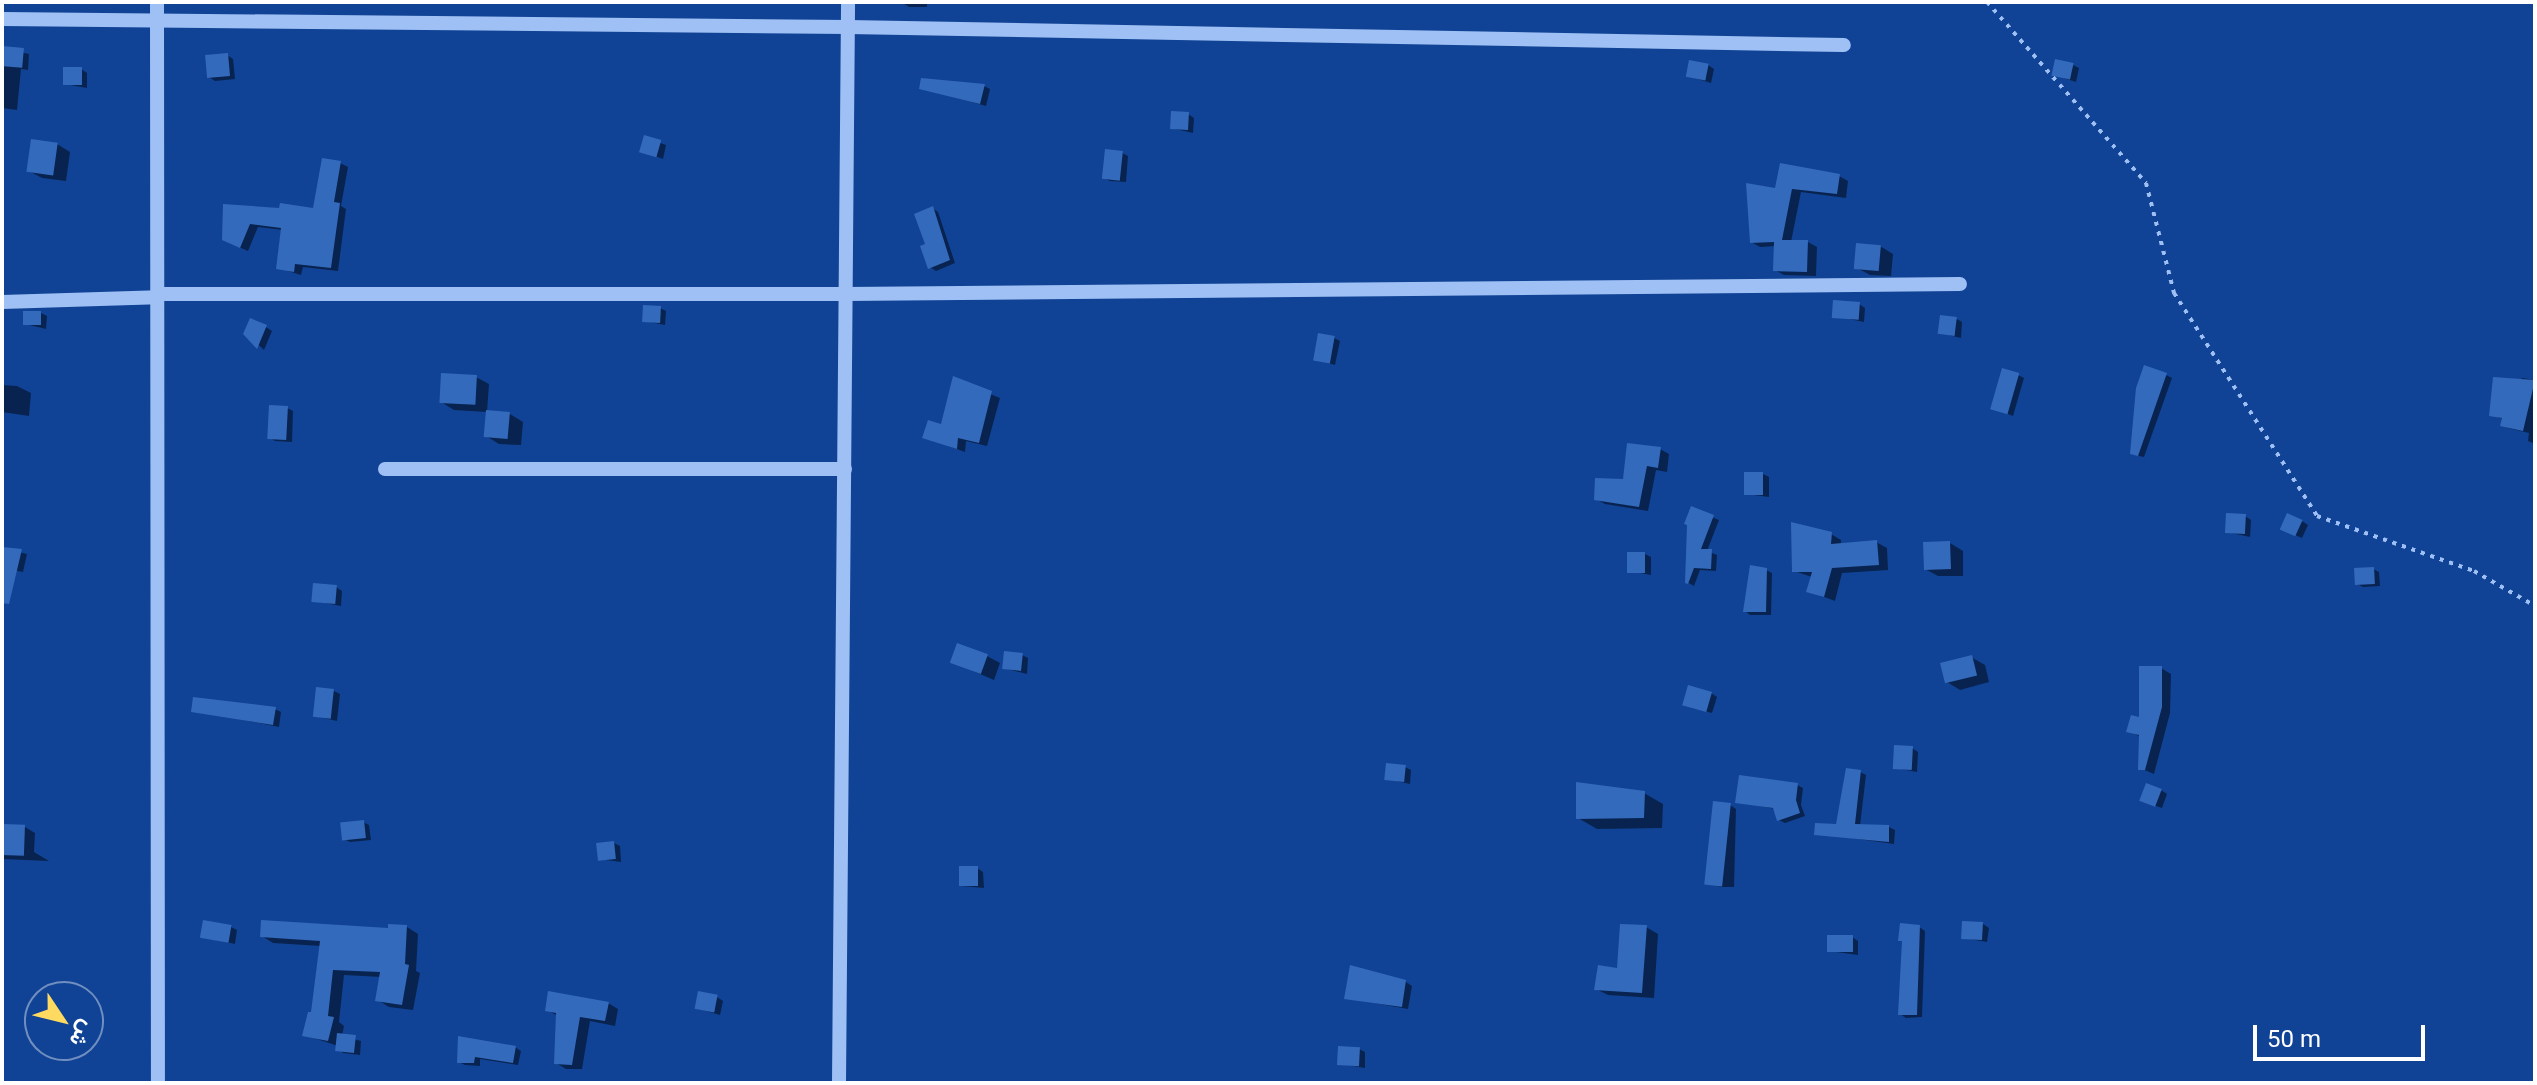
<!DOCTYPE html>
<html>
<head>
<meta charset="utf-8">
<style>
  body { margin:0 }
  #map { position:relative; width:2537px; height:1085px; overflow:hidden; background:#104395; font-family:Roboto,Vazirmatn,sans-serif }
  div>[style] { position:absolute }
  .shadow>* { inset:0; background:#0007 }
  .building>* { inset:0; background:#346abc; transform-origin:0 0 }
  .path>* { height:4px; margin-top:-2px; transform-origin:0; background:repeating-linear-gradient(90deg,#9fc0f4 0 4px,transparent 0 10px) }
  .minor>* { height:14px; margin:-7px; padding:0 7px; transform-origin:7px; border-radius:7px; background:#9fc0f4 }
  span { translate:-50% -50%; white-space:nowrap; text-align:center; line-height:1.15; -webkit-text-stroke:7px #104395; paint-order:stroke }
  .frame { position:absolute; inset:0; border:4px solid #fff; pointer-events:none }
  .north { position:absolute; left:24px; top:981px; width:80px; height:80px; box-sizing:border-box; background:#104395; border:2px solid #708ebf; border-radius:50%; rotate:125deg; font-size:22px; font-weight:700; line-height:32px; text-align:center; color:#fff }
  .north::after { content:''; display:block; margin:auto; width:28px; height:36px; background:#ffda61; clip-path:polygon(50% 0,100% 100%,50% 72%,0 100%) }
  .scale { position:absolute; left:2253px; top:1025px; width:172px; height:36px; box-sizing:border-box; border:4px solid #fff; border-top:0; padding-left:10px; font-size:24px; line-height:28px; white-space:nowrap; color:#fff; -webkit-text-stroke:6px #104395; paint-order:stroke }
</style>
</head>
<body>
<div id="map">
  <div class="shadow">
    <div style="clip-path:polygon(901px 2px,927px 2px,927px 7px,909px 7px)"></div>
    <div style="clip-path:polygon(2px 48px,29px 54px,28px 70px,21px 69px,17px 110px,2px 108px)"></div>
    <div style="clip-path:polygon(227px 55px,233px 59px,235px 79px,215px 81px,209px 77px)"></div>
    <div style="clip-path:polygon(1708px 65px,1714px 69px,1711px 83px,1688px 76px)"></div>
    <div style="clip-path:polygon(2073px 65px,2079px 68px,2076px 82px,2054px 75px)"></div>
    <div style="clip-path:polygon(81px 69px,87px 73px,87px 88px,65px 84px)"></div>
    <div style="clip-path:polygon(984px 86px,990px 89px,986px 106px,921px 88px)"></div>
    <div style="clip-path:polygon(1188px 114px,1194px 118px,1193px 133px,1171px 128px)"></div>
    <div style="clip-path:polygon(646px 138px,666px 145px,663px 159px,642px 151px)"></div>
    <div style="clip-path:polygon(57px 144px,70px 152px,66px 181px,42px 178px,29px 171px)"></div>
    <div style="clip-path:polygon(1122px 153px,1128px 156px,1126px 182px,1110px 181px,1104px 178px)"></div>
    <div style="clip-path:polygon(340px 163px,348px 167px,341px 206px,346px 209px,338px 271px,303px 267px,301px 275px,278px 268px,283px 230px,258px 227px,248px 251px,232px 244px,224px 206px,315px 210px)"></div>
    <div style="clip-path:polygon(1839px 176px,1848px 181px,1846px 198px,1801px 192px,1791px 242px,1808px 242px,1817px 247px,1816px 276px,1784px 275px,1775px 270px,1776px 246px,1760px 247px,1751px 242px,1776px 191px)"></div>
    <div style="clip-path:polygon(932px 208px,938px 212px,955px 263px,936px 271px,930px 267px,928px 245px)"></div>
    <div style="clip-path:polygon(1880px 246px,1893px 254px,1891px 276px,1870px 275px,1857px 268px)"></div>
    <div style="clip-path:polygon(1859px 304px,1865px 308px,1864px 322px,1834px 316px)"></div>
    <div style="clip-path:polygon(660px 308px,666px 311px,665px 325px,644px 321px)"></div>
    <div style="clip-path:polygon(41px 313px,47px 316px,46px 329px,25px 324px)"></div>
    <div style="clip-path:polygon(1957px 319px,1962px 322px,1961px 338px,1940px 333px)"></div>
    <div style="clip-path:polygon(266px 327px,272px 331px,264px 350px,246px 333px)"></div>
    <div style="clip-path:polygon(1334px 338px,1340px 341px,1335px 365px,1314px 359px)"></div>
    <div style="clip-path:polygon(2018px 375px,2024px 378px,2013px 416px,1993px 408px)"></div>
    <div style="clip-path:polygon(2166px 375px,2172px 378px,2144px 457px,2139px 456px,2133px 453px)"></div>
    <div style="clip-path:polygon(476px 377px,489px 384px,487px 412px,454px 410px,441px 402px)"></div>
    <div style="clip-path:polygon(2522px 378px,2535px 380px,2535px 444px,2528px 441px,2529px 433px,2508px 428px,2502px 425px,2503px 419px,2491px 415px)"></div>
    <div style="clip-path:polygon(954px 379px,1000px 398px,987px 446px,966px 441px,965px 452px,924px 437px,943px 427px)"></div>
    <div style="clip-path:polygon(2px 385px,17px 386px,31px 393px,29px 416px,2px 412px)"></div>
    <div style="clip-path:polygon(287px 408px,293px 411px,292px 442px,275px 441px,269px 437px)"></div>
    <div style="clip-path:polygon(510px 414px,523px 422px,521px 445px,499px 444px,486px 436px)"></div>
    <div style="clip-path:polygon(1660px 449px,1669px 454px,1667px 472px,1656px 470px,1648px 511px,1605px 504px,1596px 499px,1625px 481px)"></div>
    <div style="clip-path:polygon(1763px 474px,1769px 477px,1769px 497px,1746px 494px)"></div>
    <div style="clip-path:polygon(1692px 509px,1719px 520px,1707px 551px,1717px 555px,1716px 571px,1700px 570px,1694px 586px,1687px 582px)"></div>
    <div style="clip-path:polygon(2245px 516px,2251px 520px,2250px 537px,2227px 532px)"></div>
    <div style="clip-path:polygon(2302px 521px,2308px 525px,2302px 538px,2288px 532px)"></div>
    <div style="clip-path:polygon(1831px 534px,1841px 540px,1841px 545px,1876px 542px,1887px 548px,1888px 570px,1842px 573px,1835px 601px,1808px 591px,1812px 577px,1794px 571px)"></div>
    <div style="clip-path:polygon(1950px 543px,1963px 551px,1963px 576px,1938px 576px,1925px 569px)"></div>
    <div style="clip-path:polygon(2px 548px,27px 554px,23px 572px,2px 568px)"></div>
    <div style="clip-path:polygon(1645px 554px,1651px 557px,1651px 575px,1629px 571px)"></div>
    <div style="clip-path:polygon(2373px 569px,2379px 572px,2380px 586px,2363px 587px,2357px 584px)"></div>
    <div style="clip-path:polygon(1766px 570px,1772px 573px,1771px 615px,1750px 615px,1745px 611px)"></div>
    <div style="clip-path:polygon(336px 587px,342px 591px,341px 606px,314px 601px)"></div>
    <div style="clip-path:polygon(1022px 655px,1028px 658px,1027px 674px,1003px 668px)"></div>
    <div style="clip-path:polygon(987px 656px,1000px 663px,994px 680px,952px 662px)"></div>
    <div style="clip-path:polygon(1971px 657px,1985px 665px,1989px 682px,1960px 690px,1947px 682px)"></div>
    <div style="clip-path:polygon(2161px 668px,2171px 674px,2170px 713px,2154px 774px,2140px 768px,2141px 737px,2129px 731px,2141px 719px)"></div>
    <div style="clip-path:polygon(334px 691px,340px 694px,337px 721px,315px 716px)"></div>
    <div style="clip-path:polygon(1711px 693px,1717px 697px,1712px 713px,1690px 707px)"></div>
    <div style="clip-path:polygon(275px 709px,281px 712px,279px 727px,193px 710px)"></div>
    <div style="clip-path:polygon(1912px 748px,1918px 752px,1917px 772px,1895px 768px)"></div>
    <div style="clip-path:polygon(1405px 767px,1411px 770px,1410px 784px,1387px 779px)"></div>
    <div style="clip-path:polygon(1860px 772px,1866px 775px,1860px 826px,1889px 827px,1895px 830px,1894px 844px,1816px 833px,1838px 826px)"></div>
    <div style="clip-path:polygon(1797px 785px,1803px 788px,1801px 805px,1805px 816px,1785px 823px,1779px 820px,1775px 809px,1738px 801px)"></div>
    <div style="clip-path:polygon(2161px 790px,2167px 794px,2162px 808px,2147px 803px)"></div>
    <div style="clip-path:polygon(1644px 793px,1663px 804px,1662px 828px,1597px 829px,1578px 818px)"></div>
    <div style="clip-path:polygon(1730px 805px,1736px 809px,1734px 887px,1720px 887px,1714px 884px)"></div>
    <div style="clip-path:polygon(363px 822px,369px 825px,371px 840px,350px 842px,344px 839px)"></div>
    <div style="clip-path:polygon(2px 826px,25px 827px,35px 833px,34px 852px,49px 861px,2px 859px)"></div>
    <div style="clip-path:polygon(614px 843px,620px 846px,621px 862px,599px 859px)"></div>
    <div style="clip-path:polygon(977px 868px,983px 872px,984px 888px,962px 886px)"></div>
    <div style="clip-path:polygon(1983px 924px,1989px 928px,1987px 942px,1963px 938px)"></div>
    <div style="clip-path:polygon(231px 927px,237px 930px,235px 944px,202px 937px)"></div>
    <div style="clip-path:polygon(407px 927px,418px 934px,416px 971px,420px 973px,413px 1010px,389px 1007px,378px 1000px,381px 977px,344px 975px,339px 1022px,344px 1026px,342px 1036px,361px 1041px,360px 1055px,343px 1053px,338px 1046px,305px 1035px,312px 1015px,321px 946px,273px 943px,262px 936px)"></div>
    <div style="clip-path:polygon(1646px 927px,1658px 934px,1654px 998px,1608px 995px,1596px 989px,1619px 970px)"></div>
    <div style="clip-path:polygon(1919px 927px,1925px 931px,1922px 1017px,1906px 1018px,1900px 1014px)"></div>
    <div style="clip-path:polygon(1852px 937px,1858px 941px,1858px 955px,1829px 951px)"></div>
    <div style="clip-path:polygon(1406px 982px,1412px 986px,1408px 1009px,1346px 998px)"></div>
    <div style="clip-path:polygon(717px 997px,723px 1001px,720px 1015px,696px 1008px)"></div>
    <div style="clip-path:polygon(608px 1003px,618px 1009px,615px 1026px,590px 1021px,582px 1069px,566px 1069px,556px 1063px,558px 1016px,547px 1010px)"></div>
    <div style="clip-path:polygon(460px 1038px,515px 1047px,521px 1051px,518px 1065px,480px 1059px,480px 1066px,465px 1065px,459px 1062px)"></div>
    <div style="clip-path:polygon(1359px 1049px,1365px 1052px,1365px 1068px,1340px 1064px)"></div>
  </div>
  <div class="building">
    <div style="left:2px;top:46px;width:22px;height:20px;rotate:5deg"></div>
    <div style="left:228px;top:53px;width:23px;height:23px;rotate:85deg"></div>
    <div style="left:2055px;top:59px;width:19px;height:17px;rotate:12deg"></div>
    <div style="left:1689px;top:60px;width:20px;height:17px;rotate:11deg"></div>
    <div style="left:63px;top:67px;width:19px;height:18px"></div>
    <div style="clip-path:polygon(921px 78px,985px 84px,980px 104px,919px 89px)"></div>
    <div style="left:1171px;top:111px;width:18px;height:18px;rotate:3deg"></div>
    <div style="left:644px;top:135px;width:18px;height:18px;rotate:16deg"></div>
    <div style="left:31px;top:139px;width:27px;height:33px;rotate:8deg"></div>
    <div style="left:1105px;top:149px;width:18px;height:30px;rotate:6deg"></div>
    <div style="clip-path:polygon(322px 158px,341px 161px,334px 202px,340px 203px,331px 268px,295px 264px,294px 272px,276px 269px,281px 228px,250px 224px,240px 248px,222px 240px,223px 204px,279px 208px,280px 203px,313px 208px)"></div>
    <div style="clip-path:polygon(1780px 163px,1840px 174px,1837px 194px,1792px 189px,1782px 240px,1808px 240px,1807px 272px,1773px 271px,1774px 242px,1750px 243px,1746px 183px,1775px 188px)"></div>
    <div style="clip-path:polygon(933px 206px,950px 260px,928px 269px,920px 246px,925px 244px,914px 214px)"></div>
    <div style="left:1856px;top:243px;width:25px;height:26px;rotate:5deg"></div>
    <div style="left:1833px;top:300px;width:27px;height:18px;rotate:4deg"></div>
    <div style="left:643px;top:305px;width:18px;height:17px;rotate:3deg"></div>
    <div style="left:23px;top:311px;width:18px;height:14px"></div>
    <div style="left:1940px;top:315px;width:17px;height:19px;rotate:7deg"></div>
    <div style="clip-path:polygon(250px 318px,267px 325px,257px 349px,243px 334px)"></div>
    <div style="left:1318px;top:333px;width:17px;height:28px;rotate:10deg"></div>
    <div style="clip-path:polygon(2144px 365px,2167px 373px,2138px 456px,2130px 454px,2136px 388px)"></div>
    <div style="left:2002px;top:368px;width:18px;height:43px;rotate:16deg"></div>
    <div style="left:441px;top:373px;width:36px;height:30px;rotate:3deg"></div>
    <div style="clip-path:polygon(953px 376px,992px 391px,979px 443px,958px 438px,957px 449px,922px 438px,928px 420px,941px 424px)"></div>
    <div style="clip-path:polygon(2493px 377px,2535px 380px,2523px 431px,2500px 426px,2502px 418px,2489px 416px)"></div>
    <div style="left:269px;top:405px;width:19px;height:34px;rotate:3deg"></div>
    <div style="left:486px;top:410px;width:24px;height:27px;rotate:5deg"></div>
    <div style="clip-path:polygon(1627px 443px,1661px 447px,1658px 468px,1647px 466px,1639px 507px,1594px 500px,1595px 478px,1623px 479px)"></div>
    <div style="left:1744px;top:472px;width:19px;height:23px"></div>
    <div style="clip-path:polygon(1691px 506px,1714px 515px,1701px 549px,1712px 549px,1711px 569px,1694px 568px,1688px 584px,1685px 583px,1687px 525px,1684px 524px)"></div>
    <div style="left:2226px;top:513px;width:20px;height:20px;rotate:3deg"></div>
    <div style="left:2287px;top:513px;width:17px;height:18px;rotate:24deg"></div>
    <div style="clip-path:polygon(1791px 522px,1832px 532px,1831px 544px,1877px 540px,1879px 565px,1832px 568px,1824px 597px,1806px 592px,1812px 572px,1792px 572px)"></div>
    <div style="left:1950px;top:541px;width:28px;height:27px;rotate:88deg"></div>
    <div style="clip-path:polygon(2px 547px,22px 549px,9px 604px,2px 603px)"></div>
    <div style="left:1627px;top:552px;width:18px;height:21px"></div>
    <div style="clip-path:polygon(1750px 565px,1767px 568px,1766px 612px,1743px 612px)"></div>
    <div style="left:2374px;top:567px;width:17px;height:20px;rotate:87deg"></div>
    <div style="left:313px;top:583px;width:24px;height:19px;rotate:5deg"></div>
    <div style="left:957px;top:643px;width:33px;height:21px;rotate:20deg"></div>
    <div style="left:1004px;top:651px;width:19px;height:18px;rotate:6deg"></div>
    <div style="left:1972px;top:655px;width:21px;height:33px;rotate:76deg"></div>
    <div style="clip-path:polygon(2139px 666px,2162px 666px,2162px 707px,2145px 770px,2138px 770px,2139px 735px,2126px 732px,2131px 715px,2139px 717px)"></div>
    <div style="left:1688px;top:685px;width:25px;height:21px;rotate:16deg"></div>
    <div style="left:316px;top:687px;width:18px;height:30px;rotate:6deg"></div>
    <div style="clip-path:polygon(193px 697px,276px 707px,273px 725px,191px 712px)"></div>
    <div style="left:1894px;top:745px;width:19px;height:24px;rotate:3deg"></div>
    <div style="left:1386px;top:763px;width:20px;height:17px;rotate:6deg"></div>
    <div style="clip-path:polygon(1846px 768px,1861px 770px,1855px 824px,1889px 825px,1889px 842px,1814px 835px,1815px 823px,1836px 824px)"></div>
    <div style="clip-path:polygon(1739px 775px,1798px 783px,1796px 800px,1800px 813px,1777px 821px,1773px 808px,1735px 803px)"></div>
    <div style="clip-path:polygon(1576px 782px,1645px 791px,1644px 818px,1576px 819px)"></div>
    <div style="left:2146px;top:783px;width:17px;height:19px;rotate:21deg"></div>
    <div style="left:1713px;top:801px;width:18px;height:84px;rotate:6deg"></div>
    <div style="left:364px;top:820px;width:18px;height:24px;rotate:84deg"></div>
    <div style="left:2px;top:824px;width:23px;height:31px;rotate:2deg"></div>
    <div style="left:614px;top:841px;width:18px;height:18px;rotate:84deg"></div>
    <div style="left:978px;top:866px;width:20px;height:19px;rotate:90deg"></div>
    <div style="left:203px;top:920px;width:29px;height:18px;rotate:10deg"></div>
    <div style="clip-path:polygon(261px 920px,388px 928px,388px 924px,407px 925px,405px 964px,409px 965px,402px 1005px,375px 1001px,380px 972px,333px 970px,328px 1016px,334px 1017px,328px 1041px,302px 1036px,308px 1012px,311px 1012px,320px 941px,260px 937px)"></div>
    <div style="left:1962px;top:921px;width:21px;height:18px;rotate:3deg"></div>
    <div style="clip-path:polygon(1900px 923px,1920px 925px,1917px 1015px,1898px 1015px,1902px 941px,1898px 941px)"></div>
    <div style="clip-path:polygon(1620px 924px,1647px 925px,1642px 993px,1594px 990px,1598px 965px,1617px 968px)"></div>
    <div style="left:1827px;top:935px;width:26px;height:17px"></div>
    <div style="clip-path:polygon(1350px 965px,1406px 980px,1402px 1007px,1344px 999px)"></div>
    <div style="clip-path:polygon(548px 991px,609px 1002px,605px 1021px,580px 1017px,572px 1065px,554px 1064px,556px 1013px,545px 1011px)"></div>
    <div style="left:698px;top:991px;width:20px;height:18px;rotate:11deg"></div>
    <div style="left:337px;top:1033px;width:19px;height:18px;rotate:6deg"></div>
    <div style="clip-path:polygon(458px 1036px,516px 1046px,513px 1063px,475px 1057px,474px 1063px,457px 1063px)"></div>
    <div style="left:1338px;top:1046px;width:22px;height:19px;rotate:3deg"></div>
  </div>
  <div class="path">
    <div style="left:1987px;top:2px;width:241px;rotate:48.7deg"></div>
    <div style="left:2146px;top:183px;width:114px;rotate:75.7deg"></div>
    <div style="left:2174px;top:293px;width:265px;rotate:57.3deg"></div>
    <div style="left:2317px;top:516px;width:166px;rotate:19.3deg"></div>
    <div style="left:2474px;top:571px;width:70px;rotate:29.8deg"></div>
  </div>
  <div class="minor">
    <div style="left:157px;top:2px;width:1081px;rotate:89.95deg"></div>
    <div style="left:2px;top:19px;width:846px;rotate:0.54deg"></div>
    <div style="left:848px;top:27px;width:996px;rotate:1.04deg"></div>
    <div style="left:157px;top:294px;width:689px"></div>
    <div style="left:846px;top:294px;width:1114px;rotate:-0.51deg"></div>
    <div style="left:2px;top:302px;width:155px;rotate:-1.8deg"></div>
    <div style="left:385px;top:469px;width:460px"></div>
    <div style="left:839px;top:1083px;width:1081px;rotate:-89.52deg"></div>
  </div>
  <div class="frame"></div>
  <div class="north">ش</div>
  <div class="scale">50 m</div>
</div>
</body>
</html>
